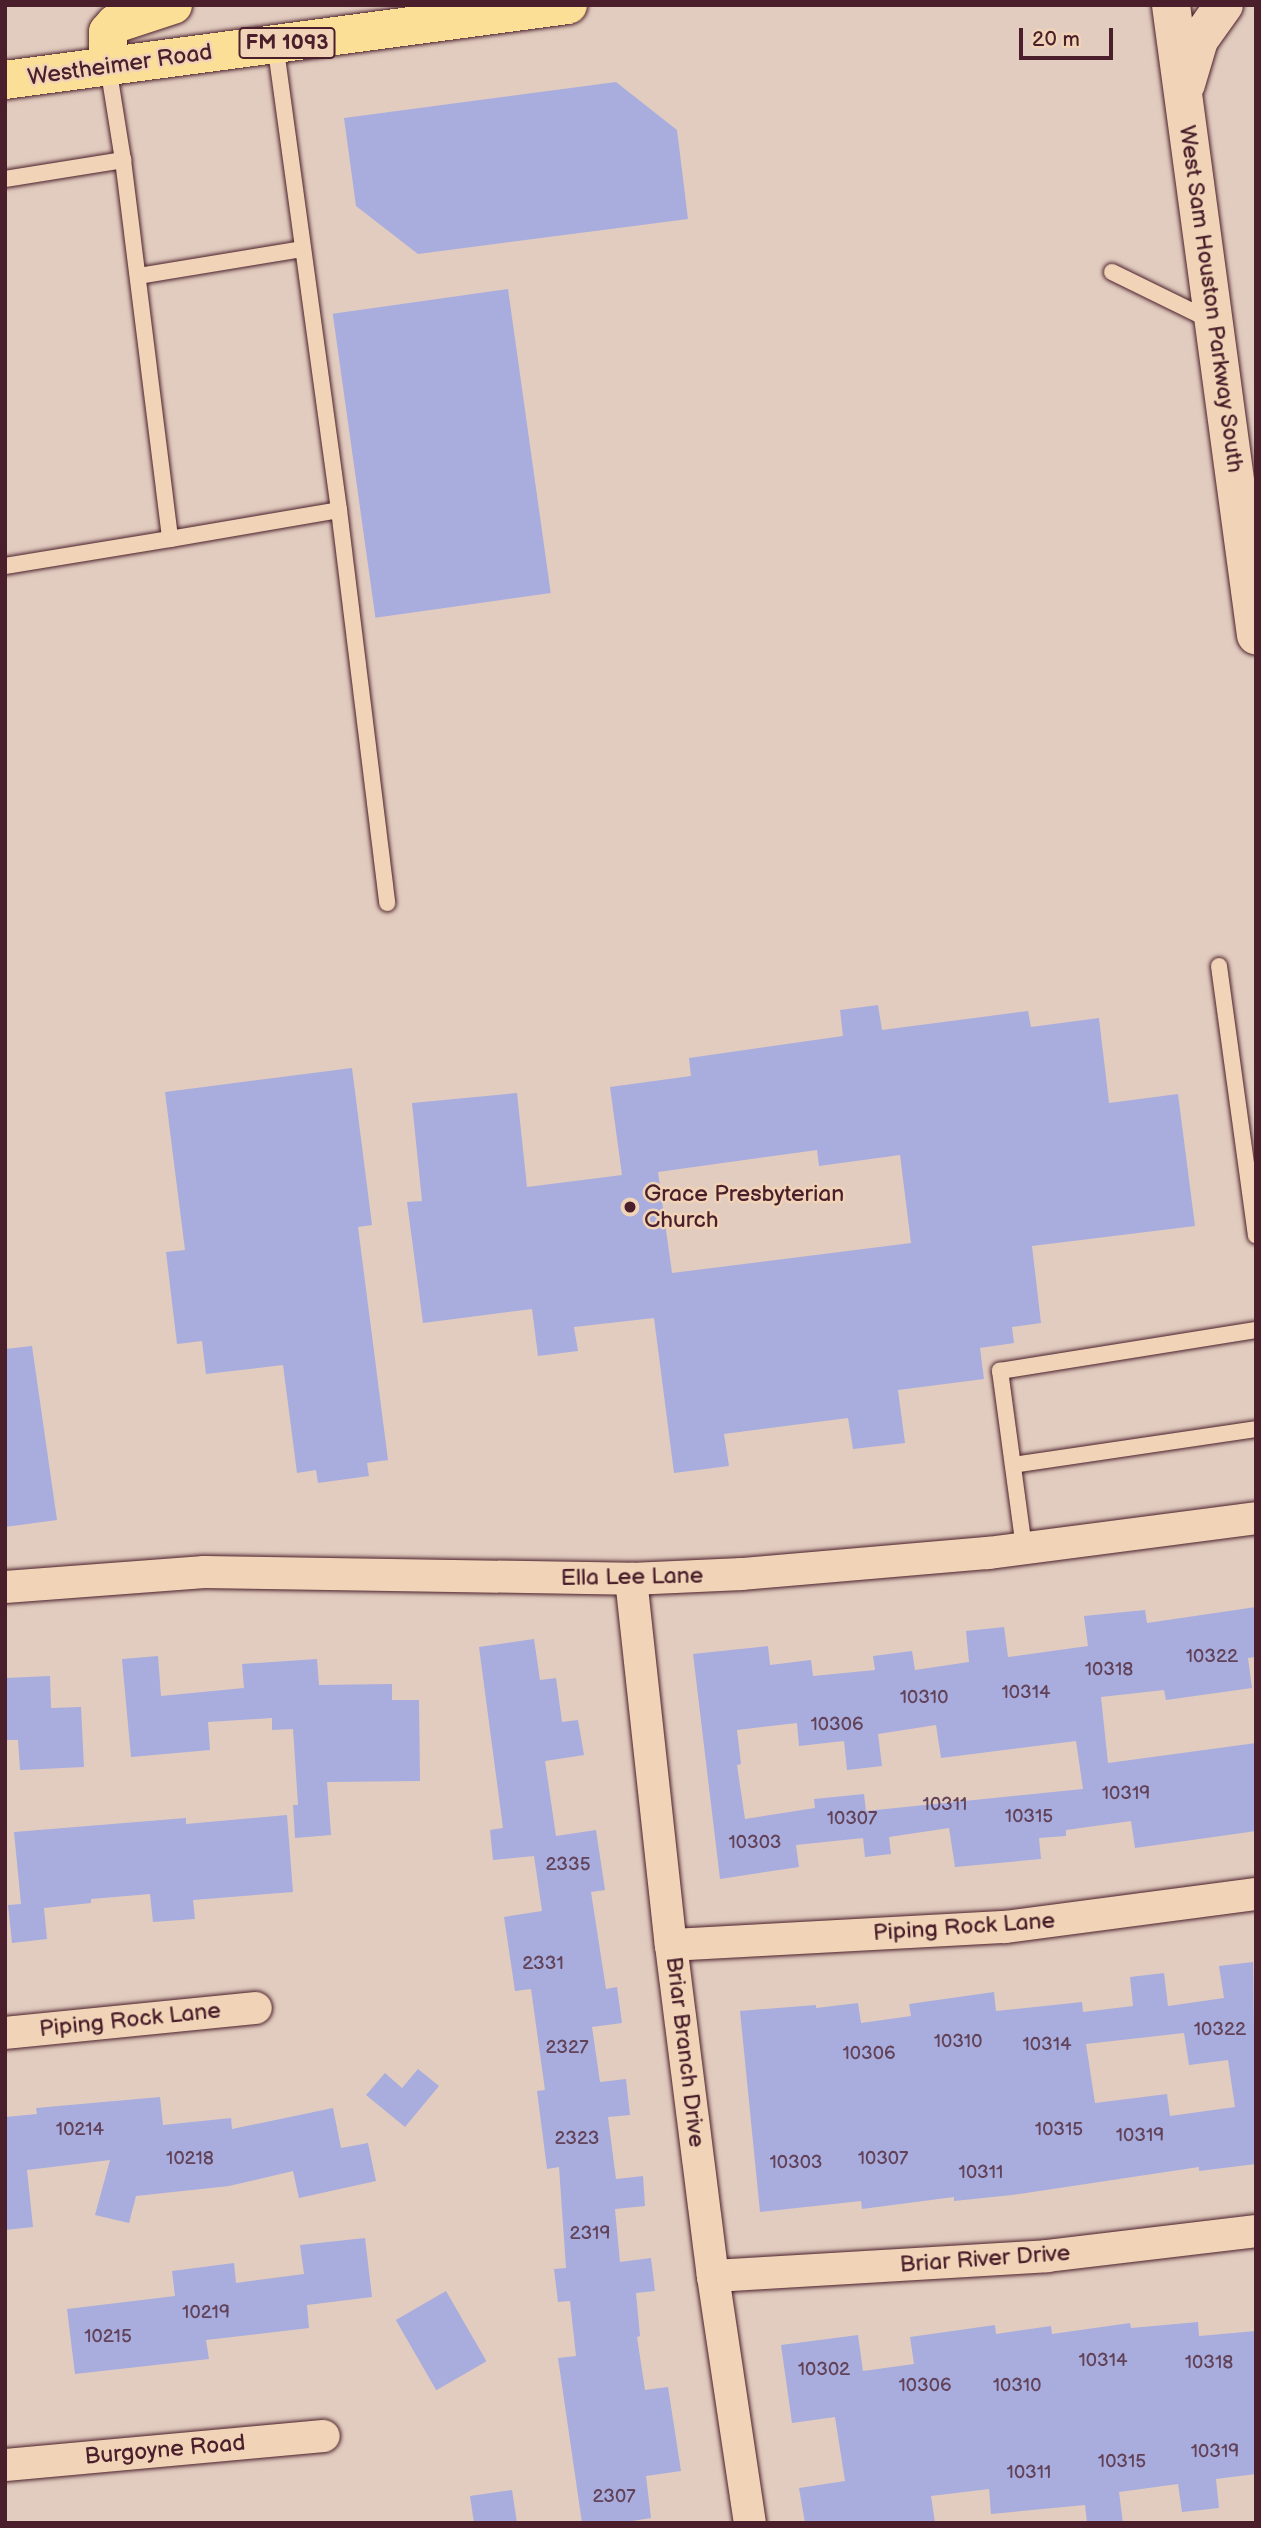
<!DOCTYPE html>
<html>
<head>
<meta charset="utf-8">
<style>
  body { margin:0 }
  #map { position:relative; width:1261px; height:2528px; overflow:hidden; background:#e2ccbf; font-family:"Balsamiq Sans",sans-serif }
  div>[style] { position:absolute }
  .building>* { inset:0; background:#a8adde; transform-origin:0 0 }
  .roads { filter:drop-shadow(0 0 2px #4a1f2b) drop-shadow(0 0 2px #4a1f2b) }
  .service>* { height:16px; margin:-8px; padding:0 8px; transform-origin:8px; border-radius:8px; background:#f1d4b7 }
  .minor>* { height:32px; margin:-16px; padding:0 16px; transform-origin:16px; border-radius:16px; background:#f1d4b7 }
  .secondary>* { height:38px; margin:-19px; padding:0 19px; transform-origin:19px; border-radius:19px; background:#f1d4b7 }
  .primary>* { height:38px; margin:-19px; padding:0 19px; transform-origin:19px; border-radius:19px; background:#fbdf96 }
  .dots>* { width:19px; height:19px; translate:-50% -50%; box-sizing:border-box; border:4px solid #f1d4b7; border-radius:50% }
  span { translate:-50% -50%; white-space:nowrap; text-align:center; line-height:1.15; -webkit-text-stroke:5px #f1d4b7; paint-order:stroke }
  .number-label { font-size:19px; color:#624258 }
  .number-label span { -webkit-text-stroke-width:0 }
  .shield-label span { padding:2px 5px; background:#f1d4b7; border:2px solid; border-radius:5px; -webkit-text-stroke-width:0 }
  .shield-label { font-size:21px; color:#4a1f2b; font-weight:700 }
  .street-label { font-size:23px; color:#4a1f2b }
  .poi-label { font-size:23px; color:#4a1f2b }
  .left { translate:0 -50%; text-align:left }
  .frame { position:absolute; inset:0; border:7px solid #4a1f2b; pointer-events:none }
  .scale { position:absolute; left:1019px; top:28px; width:94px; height:32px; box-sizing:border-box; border:4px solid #4a1f2b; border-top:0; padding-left:9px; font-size:21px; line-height:24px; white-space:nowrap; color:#4a1f2b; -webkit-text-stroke:5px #f1d4b7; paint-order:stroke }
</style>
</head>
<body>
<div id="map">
  <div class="building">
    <div style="clip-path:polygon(616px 82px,677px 130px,688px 219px,418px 254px,356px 206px,344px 118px)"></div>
    <div style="left:508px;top:289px;width:307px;height:177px;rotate:82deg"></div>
    <div style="clip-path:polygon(evenodd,878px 1005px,882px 1030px,1028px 1011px,1031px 1027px,1099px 1018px,1109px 1103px,1178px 1094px,1195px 1226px,1032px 1246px,1041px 1323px,1012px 1327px,1014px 1343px,980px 1348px,984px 1379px,898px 1390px,905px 1443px,853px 1449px,848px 1418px,724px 1434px,729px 1466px,674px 1473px,654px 1318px,574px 1327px,578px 1351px,538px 1356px,532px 1309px,423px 1323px,407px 1202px,422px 1201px,412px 1103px,517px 1093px,527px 1187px,622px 1175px,610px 1087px,691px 1076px,689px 1058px,843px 1036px,840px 1010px,878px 1005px,817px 1150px,819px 1166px,900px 1155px,911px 1243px,672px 1273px,658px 1172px,817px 1150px)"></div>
    <div style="clip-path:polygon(352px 1068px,372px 1225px,358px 1227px,388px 1460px,367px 1463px,369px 1476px,318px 1483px,316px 1470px,297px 1473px,283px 1365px,206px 1374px,202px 1341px,177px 1344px,166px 1252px,185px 1250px,165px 1092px)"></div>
    <div style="clip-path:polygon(32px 1346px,57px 1520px,5px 1527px,5px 1349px)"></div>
    <div style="clip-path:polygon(evenodd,1256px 1607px,1256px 1657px,1248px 1658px,1252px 1688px,1166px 1700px,1164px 1690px,1101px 1697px,1108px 1763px,1256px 1743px,1256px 1831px,1135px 1848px,1131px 1821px,1066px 1830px,1066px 1836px,1039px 1838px,1041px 1859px,955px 1867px,949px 1828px,889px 1837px,891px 1854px,865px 1857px,863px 1838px,796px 1845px,799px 1867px,720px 1879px,693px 1654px,768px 1646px,770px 1665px,811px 1660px,813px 1676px,875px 1670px,873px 1656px,912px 1651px,915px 1670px,969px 1662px,966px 1631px,1004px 1627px,1008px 1657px,1088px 1646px,1084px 1616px,1145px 1610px,1147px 1623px,1256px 1607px,797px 1723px,799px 1746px,844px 1741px,847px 1770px,882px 1766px,878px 1734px,936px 1725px,941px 1758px,1076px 1741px,1083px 1789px,866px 1811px,864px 1794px,814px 1799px,815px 1808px,745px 1819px,737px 1765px,741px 1764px,737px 1730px,797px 1723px)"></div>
    <div style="clip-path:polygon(534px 1639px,540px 1680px,556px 1678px,562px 1722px,578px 1720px,584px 1755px,545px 1761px,556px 1836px,596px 1830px,605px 1890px,591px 1892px,606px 1989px,617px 1987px,622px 2023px,592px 2027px,600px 2082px,626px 2079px,630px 2115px,608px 2117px,616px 2179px,643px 2176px,645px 2206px,615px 2209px,620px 2262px,651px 2258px,655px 2291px,636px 2293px,640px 2336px,637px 2337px,645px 2390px,668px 2387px,681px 2471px,646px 2476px,651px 2518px,620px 2523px,582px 2523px,558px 2358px,576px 2356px,570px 2301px,558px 2302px,554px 2269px,566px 2268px,559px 2167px,547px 2169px,537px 2091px,545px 2090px,531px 1989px,515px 1991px,504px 1917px,542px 1911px,534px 1856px,493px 1860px,490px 1830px,503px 1828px,479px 1647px)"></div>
    <div style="clip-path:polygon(158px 1656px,161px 1696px,244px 1688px,242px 1664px,317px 1659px,319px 1685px,392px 1684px,392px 1700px,419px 1700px,420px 1781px,327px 1782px,331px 1835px,295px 1838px,293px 1805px,298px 1805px,293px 1729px,272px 1730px,272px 1718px,208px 1722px,210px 1750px,131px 1757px,122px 1659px)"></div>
    <div style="clip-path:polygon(50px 1676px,51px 1708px,81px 1707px,84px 1767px,20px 1770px,18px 1740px,5px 1740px,5px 1678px)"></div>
    <div style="clip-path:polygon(287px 1815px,293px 1892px,193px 1900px,195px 1919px,153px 1922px,150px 1894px,91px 1899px,91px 1903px,44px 1908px,47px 1939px,12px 1943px,8px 1905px,21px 1904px,14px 1832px,186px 1818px,186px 1824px)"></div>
    <div style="clip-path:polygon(evenodd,1253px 1962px,1256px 2164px,1199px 2171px,1199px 2167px,1012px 2195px,954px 2201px,954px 2197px,862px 2209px,861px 2201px,760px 2212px,740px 2011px,816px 2005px,816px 2008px,858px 2003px,861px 2023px,911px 2016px,909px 2004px,994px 1992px,996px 2011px,1082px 2002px,1083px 2012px,1133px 2006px,1130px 1977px,1164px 1973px,1168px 2006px,1224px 1998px,1219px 1966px,1253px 1962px,1184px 2033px,1189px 2065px,1228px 2060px,1235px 2107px,1170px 2116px,1167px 2094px,1095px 2103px,1086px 2044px,1184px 2033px)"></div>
    <div style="clip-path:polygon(418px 2069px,439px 2086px,405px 2127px,366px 2095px,385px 2073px,402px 2088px)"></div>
    <div style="clip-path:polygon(160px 2097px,163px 2125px,231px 2118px,232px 2129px,333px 2108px,341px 2148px,368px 2143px,376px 2181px,299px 2198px,293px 2171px,229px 2186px,136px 2196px,129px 2223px,95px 2215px,110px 2160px,27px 2170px,33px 2227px,5px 2230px,5px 2117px,37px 2114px,36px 2108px)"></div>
    <div style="clip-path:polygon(365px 2238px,372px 2297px,307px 2305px,309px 2328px,206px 2340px,209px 2359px,75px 2374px,67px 2309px,175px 2296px,172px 2271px,234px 2263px,236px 2283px,304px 2274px,300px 2245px)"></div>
    <div style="left:446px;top:2291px;width:81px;height:58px;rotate:60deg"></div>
    <div style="clip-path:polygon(1198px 2322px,1199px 2336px,1256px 2331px,1256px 2474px,1216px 2479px,1219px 2508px,1182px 2512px,1178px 2484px,1119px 2492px,1123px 2523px,1087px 2523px,1085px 2505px,991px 2514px,989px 2489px,931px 2496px,935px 2523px,805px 2523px,799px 2488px,845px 2481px,835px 2417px,792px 2423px,781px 2345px,858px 2335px,863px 2371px,914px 2364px,910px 2337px,995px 2325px,996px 2334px,1051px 2326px,1052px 2334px,1130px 2323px,1131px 2328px)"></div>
    <div style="clip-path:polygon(512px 2490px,517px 2523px,474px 2523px,470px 2496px)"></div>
  </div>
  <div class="roads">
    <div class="service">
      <div style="left:123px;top:160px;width:382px;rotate:82.9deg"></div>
      <div style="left:170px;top:539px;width:171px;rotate:-9.7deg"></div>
      <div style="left:339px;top:510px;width:470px;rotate:-97.8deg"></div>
      <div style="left:5px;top:179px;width:120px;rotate:-9.1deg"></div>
      <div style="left:123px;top:160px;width:95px;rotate:-99.1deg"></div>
      <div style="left:1112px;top:272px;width:109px;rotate:26.1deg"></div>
      <div style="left:138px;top:276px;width:167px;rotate:-9.3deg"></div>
      <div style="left:339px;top:510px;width:396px;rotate:83deg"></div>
      <div style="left:5px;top:566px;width:167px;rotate:-9.3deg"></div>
      <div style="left:1219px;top:966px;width:272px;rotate:82.2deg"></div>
      <div style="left:1013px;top:1465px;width:246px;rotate:-8.4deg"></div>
      <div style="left:1024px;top:1548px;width:179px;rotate:-97.7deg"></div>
      <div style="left:1000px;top:1371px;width:259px;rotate:-9.1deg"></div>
    </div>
    <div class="minor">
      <div style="left:631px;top:1579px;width:368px;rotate:83.8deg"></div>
      <div style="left:671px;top:1945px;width:334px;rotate:82.8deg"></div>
      <div style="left:713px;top:2276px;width:250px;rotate:81.5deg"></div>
      <div style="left:5px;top:1587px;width:200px;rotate:-4.3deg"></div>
      <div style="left:204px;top:1572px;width:427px;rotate:0.9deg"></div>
      <div style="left:631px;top:1579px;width:111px;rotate:-2.6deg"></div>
      <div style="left:742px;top:1574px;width:247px;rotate:-4.9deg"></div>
      <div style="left:988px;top:1553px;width:270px;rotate:-7.4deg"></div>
      <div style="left:671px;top:1945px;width:334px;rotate:-3.1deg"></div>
      <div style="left:1005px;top:1927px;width:253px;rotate:-7.5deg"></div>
      <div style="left:5px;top:2033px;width:252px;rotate:-5.7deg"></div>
      <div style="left:713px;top:2276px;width:335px;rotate:-3.4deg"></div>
      <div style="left:1047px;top:2256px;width:210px;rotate:-6.8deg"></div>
      <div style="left:5px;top:2465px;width:320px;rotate:-5.2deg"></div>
    </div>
    <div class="secondary">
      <div style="left:1171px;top:5px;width:636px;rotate:82.32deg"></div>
      <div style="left:1186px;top:84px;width:46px;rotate:-73.5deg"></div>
      <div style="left:1199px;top:40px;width:43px;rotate:-54.5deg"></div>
    </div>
    <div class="primary">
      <div style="left:108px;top:66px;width:34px;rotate:-90deg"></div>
      <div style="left:108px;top:32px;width:11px;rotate:-49deg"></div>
      <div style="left:115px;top:24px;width:61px;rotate:-18.1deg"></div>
      <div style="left:5px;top:80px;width:568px;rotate:-7.59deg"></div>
    </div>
  </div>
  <div class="dots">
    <div style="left:630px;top:1207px;background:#4a1f2b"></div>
  </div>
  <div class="number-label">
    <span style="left:1212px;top:1657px">10322</span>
    <span style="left:1109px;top:1670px">10318</span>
    <span style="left:1026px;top:1693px">10314</span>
    <span style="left:924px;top:1698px">10310</span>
    <span style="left:837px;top:1725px">10306</span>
    <span style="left:1126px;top:1794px">10319</span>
    <span style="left:945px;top:1805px">10311</span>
    <span style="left:1029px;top:1817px">10315</span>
    <span style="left:852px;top:1819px">10307</span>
    <span style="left:755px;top:1843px">10303</span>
    <span style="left:568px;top:1865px">2335</span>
    <span style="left:543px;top:1964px">2331</span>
    <span style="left:1220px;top:2030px">10322</span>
    <span style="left:958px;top:2042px">10310</span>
    <span style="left:1047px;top:2045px">10314</span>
    <span style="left:567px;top:2048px">2327</span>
    <span style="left:869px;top:2054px">10306</span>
    <span style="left:80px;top:2130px">10214</span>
    <span style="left:1059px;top:2130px">10315</span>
    <span style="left:1140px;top:2136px">10319</span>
    <span style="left:577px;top:2139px">2323</span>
    <span style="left:190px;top:2159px">10218</span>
    <span style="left:883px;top:2159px">10307</span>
    <span style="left:796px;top:2163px">10303</span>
    <span style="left:981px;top:2173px">10311</span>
    <span style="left:590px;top:2234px">2319</span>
    <span style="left:206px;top:2313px">10219</span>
    <span style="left:108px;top:2337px">10215</span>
    <span style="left:1103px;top:2361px">10314</span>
    <span style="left:1209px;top:2363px">10318</span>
    <span style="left:824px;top:2370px">10302</span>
    <span style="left:925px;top:2386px">10306</span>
    <span style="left:1017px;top:2386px">10310</span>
    <span style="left:1215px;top:2452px">10319</span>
    <span style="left:1122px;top:2462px">10315</span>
    <span style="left:1029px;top:2473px">10311</span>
    <span style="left:614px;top:2497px">2307</span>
  </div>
  <div class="shield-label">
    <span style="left:287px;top:43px">FM 1093</span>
  </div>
  <div class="street-label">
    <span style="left:120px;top:65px;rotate:-8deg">Westheimer Road</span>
    <span style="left:1211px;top:299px;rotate:82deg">West Sam Houston Parkway South</span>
    <span style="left:632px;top:1577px;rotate:-1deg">Ella Lee Lane</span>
    <span style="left:964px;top:1927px;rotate:-4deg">Piping Rock Lane</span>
    <span style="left:130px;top:2020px;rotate:-6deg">Piping Rock Lane</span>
    <span style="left:685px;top:2052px;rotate:83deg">Briar Branch Drive</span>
    <span style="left:985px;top:2259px;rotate:-4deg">Briar River Drive</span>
    <span style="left:165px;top:2450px;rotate:-5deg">Burgoyne Road</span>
  </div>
  <div class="poi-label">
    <span class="left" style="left:644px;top:1207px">Grace Presbyterian<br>Church</span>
  </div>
  <div class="frame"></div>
  <div class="scale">20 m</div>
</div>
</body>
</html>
